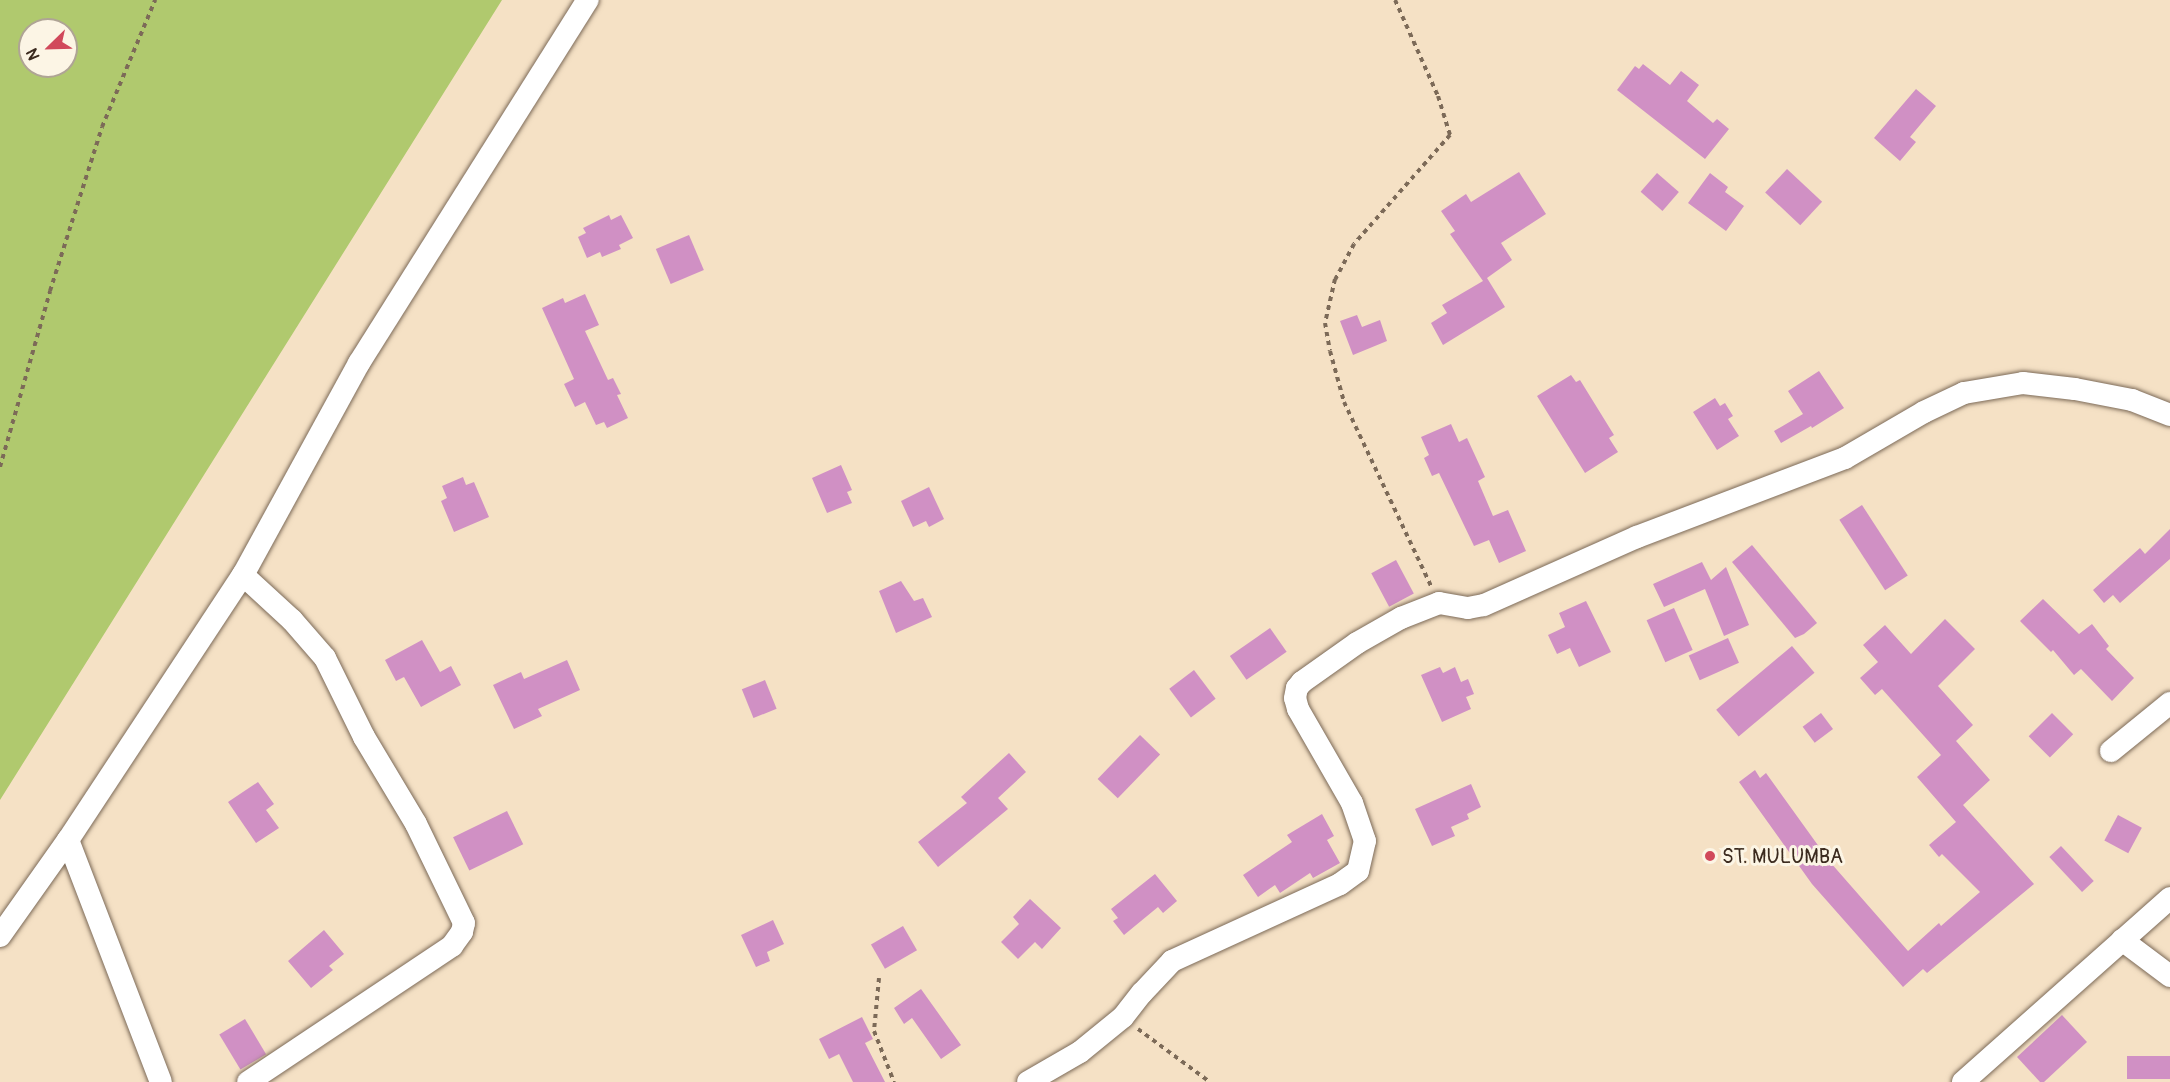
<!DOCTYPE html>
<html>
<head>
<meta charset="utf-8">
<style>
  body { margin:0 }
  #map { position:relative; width:2170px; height:1082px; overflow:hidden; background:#f5e1c5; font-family:Pangolin,sans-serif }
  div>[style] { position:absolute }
  .green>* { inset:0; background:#b0c96e }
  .building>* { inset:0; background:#d090c4; transform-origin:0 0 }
  .path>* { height:4px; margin-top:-2px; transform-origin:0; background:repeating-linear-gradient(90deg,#7c6a58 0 4.5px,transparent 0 9px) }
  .roads { filter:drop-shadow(0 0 2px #7c6a58) drop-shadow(0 0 2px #7c6a58) }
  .street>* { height:22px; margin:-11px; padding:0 11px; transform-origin:11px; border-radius:11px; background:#fff }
  .dots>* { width:16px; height:16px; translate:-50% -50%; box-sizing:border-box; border:3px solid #fcf5e5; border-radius:50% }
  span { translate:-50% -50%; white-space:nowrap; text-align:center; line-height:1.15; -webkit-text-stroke:6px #fcf5e5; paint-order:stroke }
  .poi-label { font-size:20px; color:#3b2a1e }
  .left { translate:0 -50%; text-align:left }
  .north { position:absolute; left:18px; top:18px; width:60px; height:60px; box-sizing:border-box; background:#fcf5e5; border:2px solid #afa495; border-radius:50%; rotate:247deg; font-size:16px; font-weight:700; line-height:24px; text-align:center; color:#3b2a1e }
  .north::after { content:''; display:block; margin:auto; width:21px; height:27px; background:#d1495b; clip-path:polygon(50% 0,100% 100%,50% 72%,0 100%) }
</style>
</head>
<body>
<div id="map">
  <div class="green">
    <div style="clip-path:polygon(evenodd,0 0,502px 0,0 800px,0 0,30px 30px,66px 30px,66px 66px,30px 66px,30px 30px)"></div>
  </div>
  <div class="building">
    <div style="clip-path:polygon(1643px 64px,1670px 85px,1681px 71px,1699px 85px,1687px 101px,1713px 123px,1717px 119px,1729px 129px,1705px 159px,1617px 90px,1635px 66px,1639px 69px)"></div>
    <div style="clip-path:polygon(1916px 89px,1936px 106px,1910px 137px,1916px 142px,1900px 161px,1874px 138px)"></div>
    <div style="left:1787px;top:169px;width:48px;height:32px;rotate:43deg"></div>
    <div style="clip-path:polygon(1519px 172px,1546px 214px,1501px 243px,1512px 260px,1487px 278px,1505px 307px,1443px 345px,1431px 323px,1447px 313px,1442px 305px,1483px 281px,1450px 234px,1455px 231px,1441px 211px,1466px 194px,1471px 202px)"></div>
    <div style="left:1657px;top:173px;width:29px;height:25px;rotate:41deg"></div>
    <div style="clip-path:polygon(1710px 173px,1728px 187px,1725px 192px,1744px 206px,1726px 231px,1688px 203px)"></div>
    <div style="clip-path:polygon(609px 215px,611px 220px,621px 215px,633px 238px,619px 245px,621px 249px,602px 257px,600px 252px,587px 258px,578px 237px,586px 233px,583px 228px)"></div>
    <div style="left:689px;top:235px;width:38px;height:36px;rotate:67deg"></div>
    <div style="clip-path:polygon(585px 294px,599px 325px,585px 331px,608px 380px,613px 378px,621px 394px,617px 395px,628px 418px,607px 428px,604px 422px,596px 425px,585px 402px,575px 407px,564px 384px,574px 379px,542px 308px,563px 298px,565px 303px)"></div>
    <div style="clip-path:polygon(1357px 315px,1362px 327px,1380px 320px,1387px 341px,1353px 355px,1340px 321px)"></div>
    <div style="clip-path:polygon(1819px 371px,1844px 408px,1812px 428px,1811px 426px,1781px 443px,1774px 431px,1803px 414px,1788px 391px)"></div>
    <div style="clip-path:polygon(1571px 375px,1576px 382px,1580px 380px,1614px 435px,1609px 438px,1618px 452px,1585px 473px,1537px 396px)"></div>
    <div style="clip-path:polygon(1715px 398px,1720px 406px,1725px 403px,1733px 416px,1728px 419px,1739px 436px,1717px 450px,1693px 412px)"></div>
    <div style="clip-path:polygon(1451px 424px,1459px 442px,1467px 438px,1485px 477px,1478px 481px,1493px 516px,1508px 510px,1526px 551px,1499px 563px,1489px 540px,1474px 546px,1439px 473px,1432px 476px,1424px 458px,1429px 455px,1421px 437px)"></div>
    <div style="clip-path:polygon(841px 465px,852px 490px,847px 492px,852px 503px,827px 513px,812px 478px)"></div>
    <div style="clip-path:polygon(463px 477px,466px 485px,474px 482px,489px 517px,454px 532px,441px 501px,447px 498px,442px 486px)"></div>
    <div style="clip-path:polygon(929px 487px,944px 519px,929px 527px,926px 521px,913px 527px,901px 501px)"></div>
    <div style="left:1862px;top:505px;width:84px;height:27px;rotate:57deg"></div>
    <div style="clip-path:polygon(2170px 529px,2170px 559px,2120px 603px,2113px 595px,2104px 603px,2093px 590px,2140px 548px,2145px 554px)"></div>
    <div style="clip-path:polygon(1752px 545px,1817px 623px,1804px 634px,1795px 638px,1732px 562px)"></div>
    <div style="left:1396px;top:560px;width:38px;height:28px;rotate:62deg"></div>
    <div style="clip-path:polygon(1702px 562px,1711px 580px,1726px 567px,1749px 625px,1724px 636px,1705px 589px,1664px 607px,1653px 584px)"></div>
    <div style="clip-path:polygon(901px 581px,914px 601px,923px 598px,932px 617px,896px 633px,879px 591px)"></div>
    <div style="clip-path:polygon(2043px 599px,2079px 634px,2092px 624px,2109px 646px,2106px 649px,2134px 678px,2112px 701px,2081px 669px,2074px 675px,2053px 650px,2051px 652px,2020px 621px)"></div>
    <div style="clip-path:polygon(1586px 601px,1611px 652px,1579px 667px,1570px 648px,1557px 654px,1548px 635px,1565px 627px,1559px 613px)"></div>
    <div style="left:1674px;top:608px;width:46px;height:30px;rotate:66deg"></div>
    <div style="clip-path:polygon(1945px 619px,1975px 649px,1938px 686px,1973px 725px,1956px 741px,1990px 780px,1963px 805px,2034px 884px,1927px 973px,1923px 969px,1903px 987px,1812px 884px,1739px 782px,1755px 770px,1760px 778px,1766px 773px,1830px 862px,1908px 951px,1939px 923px,1941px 926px,1980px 892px,1942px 854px,1939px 857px,1929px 845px,1956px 822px,1917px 777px,1941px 755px,1882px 689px,1875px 695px,1860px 678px,1878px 662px,1863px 645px,1885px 625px,1911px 654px)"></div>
    <div style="left:1270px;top:628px;width:29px;height:49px;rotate:55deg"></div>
    <div style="left:1728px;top:638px;width:27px;height:43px;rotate:66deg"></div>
    <div style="clip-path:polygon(422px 640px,440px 672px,451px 666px,461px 685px,421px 707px,404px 677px,396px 681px,385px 660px)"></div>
    <div style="left:1792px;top:646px;width:35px;height:99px;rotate:50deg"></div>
    <div style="clip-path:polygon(567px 660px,580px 690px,538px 709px,542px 716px,514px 729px,493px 685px,521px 672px,524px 679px)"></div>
    <div style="clip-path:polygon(1440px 667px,1443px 673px,1455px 667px,1461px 682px,1468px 679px,1474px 694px,1466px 697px,1471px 709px,1442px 722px,1421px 675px)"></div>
    <div style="left:1194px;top:670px;width:36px;height:31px;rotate:53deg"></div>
    <div style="left:765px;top:680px;width:31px;height:25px;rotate:68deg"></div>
    <div style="left:1821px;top:713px;width:20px;height:23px;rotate:53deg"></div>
    <div style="left:2052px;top:713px;width:30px;height:33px;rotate:45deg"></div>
    <div style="left:1140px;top:735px;width:28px;height:61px;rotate:44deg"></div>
    <div style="clip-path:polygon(1009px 753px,1026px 772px,998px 798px,1008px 809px,938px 867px,918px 842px,967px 803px,961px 797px)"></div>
    <div style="clip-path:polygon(258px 782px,274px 804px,266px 810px,279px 828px,256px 843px,228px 802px)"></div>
    <div style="clip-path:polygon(1471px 784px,1481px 807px,1467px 814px,1469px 819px,1451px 827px,1455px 836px,1432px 846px,1415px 809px)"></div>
    <div style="left:507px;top:811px;width:37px;height:60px;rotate:64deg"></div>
    <div style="clip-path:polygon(1322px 814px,1334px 836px,1327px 840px,1340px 863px,1313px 878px,1310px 873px,1280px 893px,1275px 885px,1258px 897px,1243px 875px,1292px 842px,1287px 835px)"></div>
    <div style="left:2118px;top:815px;width:27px;height:29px;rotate:28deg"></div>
    <div style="left:2061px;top:846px;width:48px;height:16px;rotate:47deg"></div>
    <div style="clip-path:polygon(1155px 874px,1177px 901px,1163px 913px,1158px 907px,1124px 935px,1113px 921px,1118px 918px,1111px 909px)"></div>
    <div style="clip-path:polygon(1030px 899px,1061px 928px,1042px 949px,1035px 942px,1018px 959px,1001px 942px,1019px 924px,1013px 917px)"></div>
    <div style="clip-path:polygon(773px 920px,784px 944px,767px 952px,770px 961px,756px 967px,741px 935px)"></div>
    <div style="left:903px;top:926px;width:28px;height:37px;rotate:60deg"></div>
    <div style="clip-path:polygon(324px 930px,344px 954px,329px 966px,333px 970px,311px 988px,288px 961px)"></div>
    <div style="clip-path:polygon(921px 989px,961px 1045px,941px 1059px,912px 1018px,904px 1024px,894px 1008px)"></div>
    <div style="clip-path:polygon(2062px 1015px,2087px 1042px,2044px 1082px,2040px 1082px,2017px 1057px)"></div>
    <div style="clip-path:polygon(862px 1017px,873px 1039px,865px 1043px,885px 1082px,853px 1082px,839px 1054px,829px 1059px,819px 1039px)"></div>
    <div style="left:245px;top:1019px;width:41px;height:30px;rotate:59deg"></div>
    <div style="left:2170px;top:1056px;width:23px;height:43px;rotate:90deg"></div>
  </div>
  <div class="path">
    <div style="left:1395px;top:0;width:105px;rotate:65.9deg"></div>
    <div style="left:1438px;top:96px;width:41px;rotate:72.9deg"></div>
    <div style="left:1450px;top:135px;width:145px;rotate:131.4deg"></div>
    <div style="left:1354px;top:244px;width:40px;rotate:118deg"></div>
    <div style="left:1335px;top:279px;width:45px;rotate:102.8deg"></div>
    <div style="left:1325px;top:323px;width:28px;rotate:80deg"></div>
    <div style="left:1330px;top:351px;width:53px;rotate:74.6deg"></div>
    <div style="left:1344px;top:402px;width:204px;rotate:64.7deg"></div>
    <div style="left:0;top:467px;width:183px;rotate:-74.1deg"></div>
    <div style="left:50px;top:291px;width:172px;rotate:-72.4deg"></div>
    <div style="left:102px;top:127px;width:138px;rotate:-67.3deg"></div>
    <div style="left:879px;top:978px;width:53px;rotate:95.4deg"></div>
    <div style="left:874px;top:1031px;width:55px;rotate:68.6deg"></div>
    <div style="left:1138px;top:1029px;width:89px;rotate:36.4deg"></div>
  </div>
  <div class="roads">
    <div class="street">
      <div style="left:243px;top:575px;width:67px;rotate:42.6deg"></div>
      <div style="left:292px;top:620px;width:50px;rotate:49deg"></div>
      <div style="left:325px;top:658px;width:88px;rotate:63.7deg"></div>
      <div style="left:364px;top:737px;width:101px;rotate:59.1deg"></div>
      <div style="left:416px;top:824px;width:110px;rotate:64.1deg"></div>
      <div style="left:464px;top:923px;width:9px;rotate:103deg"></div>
      <div style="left:462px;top:932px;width:17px;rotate:126deg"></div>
      <div style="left:452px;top:946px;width:245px;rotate:146.3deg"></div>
      <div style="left:2111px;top:751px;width:76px;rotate:-39.1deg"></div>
      <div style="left:68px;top:840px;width:259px;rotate:69deg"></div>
      <div style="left:0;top:936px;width:118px;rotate:-54.7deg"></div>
      <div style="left:68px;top:840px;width:318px;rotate:-56.6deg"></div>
      <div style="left:243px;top:575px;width:242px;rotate:-61.3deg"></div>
      <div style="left:359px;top:363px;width:429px;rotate:-57.8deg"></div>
      <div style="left:2122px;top:940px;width:60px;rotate:36.9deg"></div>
      <div style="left:1028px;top:1082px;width:60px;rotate:-30deg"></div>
      <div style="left:1080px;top:1052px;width:55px;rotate:-39.1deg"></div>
      <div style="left:1123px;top:1017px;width:31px;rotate:-52deg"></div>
      <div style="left:1142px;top:993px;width:44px;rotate:-46.8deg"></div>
      <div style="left:1172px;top:961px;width:185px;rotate:-24.6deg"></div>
      <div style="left:1340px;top:884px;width:22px;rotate:-36deg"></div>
      <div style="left:1358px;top:871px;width:31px;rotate:-77deg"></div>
      <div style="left:1365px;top:841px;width:40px;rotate:-108.9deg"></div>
      <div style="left:1352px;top:803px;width:108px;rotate:-119.9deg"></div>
      <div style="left:1298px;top:709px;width:11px;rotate:-105deg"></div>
      <div style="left:1295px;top:698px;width:10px;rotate:-79deg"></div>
      <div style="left:1297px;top:688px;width:8px;rotate:-50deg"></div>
      <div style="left:1302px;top:682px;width:67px;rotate:-35.3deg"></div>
      <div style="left:1357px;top:643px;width:51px;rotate:-29.6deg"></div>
      <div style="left:1401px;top:618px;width:41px;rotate:-21.5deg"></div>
      <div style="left:1439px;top:603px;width:29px;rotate:10deg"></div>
      <div style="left:1468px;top:608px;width:16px;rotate:-11deg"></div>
      <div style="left:1484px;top:605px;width:167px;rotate:-24deg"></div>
      <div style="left:1637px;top:537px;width:222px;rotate:-20.8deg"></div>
      <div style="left:1845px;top:458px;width:91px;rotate:-30.2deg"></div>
      <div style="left:1924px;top:412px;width:44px;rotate:-25.4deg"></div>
      <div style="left:1964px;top:393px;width:60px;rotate:-9.6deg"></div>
      <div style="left:2023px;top:383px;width:52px;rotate:6.6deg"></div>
      <div style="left:2075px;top:389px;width:58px;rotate:10.9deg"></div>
      <div style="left:2132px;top:400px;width:41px;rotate:21.5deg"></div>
      <div style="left:1963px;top:1082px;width:277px;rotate:-41.6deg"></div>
    </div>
  </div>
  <div class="dots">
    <div style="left:1710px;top:856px;background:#d1495b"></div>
  </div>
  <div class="poi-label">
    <span class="left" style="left:1722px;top:856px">ST. MULUMBA</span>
  </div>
  <div class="north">N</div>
</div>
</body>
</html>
